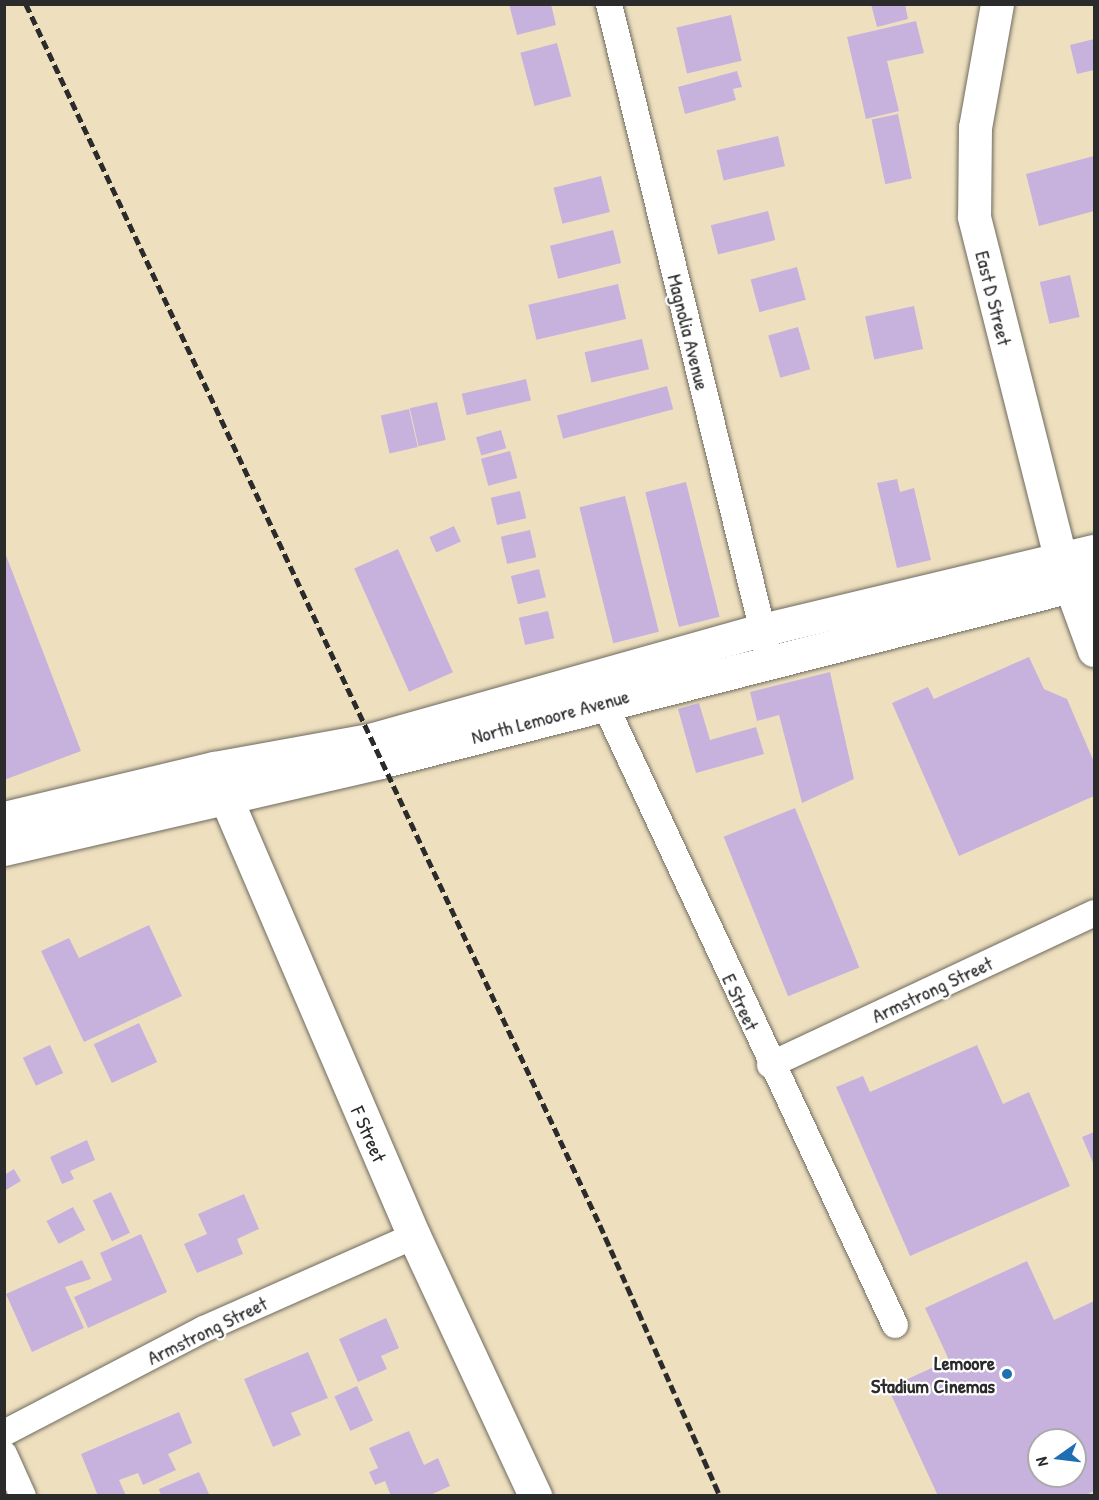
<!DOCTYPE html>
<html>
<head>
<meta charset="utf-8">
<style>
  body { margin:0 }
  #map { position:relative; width:1099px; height:1500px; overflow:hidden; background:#eee0bf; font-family:"Patrick Hand",sans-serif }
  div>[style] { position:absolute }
  .building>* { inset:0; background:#c7b2de; transform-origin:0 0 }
  .roads { filter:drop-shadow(0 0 2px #6f6a5f) drop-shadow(0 0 2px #6f6a5f) }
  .street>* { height:26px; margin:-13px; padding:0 13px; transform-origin:13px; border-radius:13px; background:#fff }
  .secondary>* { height:33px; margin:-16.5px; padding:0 16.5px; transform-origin:16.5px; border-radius:16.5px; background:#fff }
  .rail>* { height:4.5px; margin-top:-2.25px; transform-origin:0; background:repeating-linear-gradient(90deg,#2b2b2b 0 9px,transparent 0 13.5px) }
  .dots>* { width:16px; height:16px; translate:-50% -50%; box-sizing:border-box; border:3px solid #fff; border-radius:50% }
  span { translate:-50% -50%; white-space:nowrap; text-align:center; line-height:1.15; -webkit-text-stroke:4.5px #fff; paint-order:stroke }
  .street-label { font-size:20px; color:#2b2b2b }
  .poi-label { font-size:20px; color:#2b2b2b; font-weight:700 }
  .right { translate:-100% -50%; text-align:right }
  .frame { position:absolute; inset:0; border:6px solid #2b2b2b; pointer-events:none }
  .north { position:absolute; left:1027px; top:1428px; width:60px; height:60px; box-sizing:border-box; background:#fff; border:2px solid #aaa; border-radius:50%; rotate:256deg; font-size:16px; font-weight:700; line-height:24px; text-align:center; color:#2b2b2b }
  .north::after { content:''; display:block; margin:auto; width:21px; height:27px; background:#1f6fb2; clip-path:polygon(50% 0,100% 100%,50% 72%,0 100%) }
</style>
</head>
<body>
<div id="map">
  <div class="building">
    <div style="clip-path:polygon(509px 4px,551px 4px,556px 25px,517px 35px)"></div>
    <div style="clip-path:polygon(871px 4px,905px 4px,908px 19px,877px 27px)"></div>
    <div style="left:731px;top:15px;width:47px;height:56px;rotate:77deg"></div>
    <div style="clip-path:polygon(916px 21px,924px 53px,887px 61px,899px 111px,866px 119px,847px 37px)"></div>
    <div style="clip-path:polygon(1094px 39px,1094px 70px,1077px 74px,1070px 45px)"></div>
    <div style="left:557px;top:43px;width:55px;height:38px;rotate:75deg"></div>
    <div style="clip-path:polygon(737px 71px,742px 87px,733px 89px,736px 100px,685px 114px,678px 87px)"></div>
    <div style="left:898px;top:114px;width:66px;height:27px;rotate:78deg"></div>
    <div style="left:778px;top:136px;width:31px;height:63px;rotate:77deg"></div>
    <div style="clip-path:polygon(1094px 156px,1094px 211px,1039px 226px,1026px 174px)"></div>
    <div style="left:601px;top:176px;width:37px;height:49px;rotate:76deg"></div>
    <div style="left:768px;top:211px;width:30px;height:59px;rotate:76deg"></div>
    <div style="left:613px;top:230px;width:34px;height:65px;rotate:76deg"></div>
    <div style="left:797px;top:267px;width:34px;height:48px;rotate:75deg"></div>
    <div style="left:1070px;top:275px;width:43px;height:31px;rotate:77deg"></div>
    <div style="left:618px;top:284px;width:36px;height:92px;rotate:77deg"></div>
    <div style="left:914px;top:306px;width:44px;height:50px;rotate:78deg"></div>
    <div style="left:798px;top:327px;width:44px;height:31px;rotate:74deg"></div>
    <div style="left:642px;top:339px;width:31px;height:59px;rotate:77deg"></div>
    <div style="left:526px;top:379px;width:22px;height:66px;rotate:77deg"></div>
    <div style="left:667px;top:386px;width:24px;height:114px;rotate:75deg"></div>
    <div style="left:437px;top:402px;width:39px;height:28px;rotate:77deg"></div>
    <div style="left:409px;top:409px;width:39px;height:29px;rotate:77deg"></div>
    <div style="left:501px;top:430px;width:19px;height:26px;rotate:74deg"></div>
    <div style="left:510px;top:451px;width:28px;height:30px;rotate:75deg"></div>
    <div style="clip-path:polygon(897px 479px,900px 492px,914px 488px,931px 560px,897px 568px,877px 483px)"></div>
    <div style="left:686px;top:482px;width:139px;height:42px;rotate:76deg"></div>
    <div style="left:520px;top:491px;width:28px;height:30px;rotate:77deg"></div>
    <div style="left:625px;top:496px;width:140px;height:47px;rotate:76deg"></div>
    <div style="left:454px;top:526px;width:17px;height:27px;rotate:66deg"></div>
    <div style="left:530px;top:530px;width:28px;height:30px;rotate:77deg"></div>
    <div style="left:398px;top:549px;width:135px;height:48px;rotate:66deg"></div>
    <div style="clip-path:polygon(4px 550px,81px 751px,4px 780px)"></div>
    <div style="left:539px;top:569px;width:29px;height:29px;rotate:76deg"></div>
    <div style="left:548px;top:611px;width:28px;height:30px;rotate:77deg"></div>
    <div style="clip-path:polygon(1029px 657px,1044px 689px,1067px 699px,1094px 762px,1094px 796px,959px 856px,892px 703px,928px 687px,934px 699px)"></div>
    <div style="clip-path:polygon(830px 672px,854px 779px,802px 803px,779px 715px,757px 721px,750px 692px)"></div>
    <div style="clip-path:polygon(699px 703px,710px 740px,756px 727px,764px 754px,696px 773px,678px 709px)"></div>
    <div style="left:795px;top:808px;width:172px;height:77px;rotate:68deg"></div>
    <div style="clip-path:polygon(149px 925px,182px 996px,84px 1042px,41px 951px,69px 938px,79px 958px)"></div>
    <div style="left:139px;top:1023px;width:43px;height:50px;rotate:65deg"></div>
    <div style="left:50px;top:1045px;width:31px;height:30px;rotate:65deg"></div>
    <div style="clip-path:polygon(977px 1045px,1003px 1104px,1029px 1092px,1070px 1186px,910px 1256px,836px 1087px,863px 1076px,870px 1092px)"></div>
    <div style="clip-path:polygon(1094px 1132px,1094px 1165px,1082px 1137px)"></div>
    <div style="clip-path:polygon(87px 1140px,95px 1160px,70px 1171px,74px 1179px,62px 1184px,50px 1157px)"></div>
    <div style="clip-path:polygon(14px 1169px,21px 1181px,4px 1191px,4px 1175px)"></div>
    <div style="left:111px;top:1192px;width:45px;height:20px;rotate:65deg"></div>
    <div style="clip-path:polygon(244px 1194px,259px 1229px,237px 1239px,243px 1254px,197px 1273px,184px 1244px,207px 1234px,198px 1214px)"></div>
    <div style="left:73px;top:1207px;width:26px;height:30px;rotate:62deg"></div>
    <div style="clip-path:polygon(141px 1234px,167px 1292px,88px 1328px,74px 1297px,112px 1280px,100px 1253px)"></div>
    <div style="clip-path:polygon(82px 1260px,91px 1279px,65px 1287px,84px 1328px,32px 1352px,6px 1294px)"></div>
    <div style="clip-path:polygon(evenodd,1027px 1261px,1054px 1320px,1094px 1301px,1094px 1491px,1084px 1496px,938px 1496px,888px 1388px,949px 1360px,925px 1308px,1027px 1261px,1039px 1440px,1075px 1440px,1075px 1476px,1039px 1476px,1039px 1440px)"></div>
    <div style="clip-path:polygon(386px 1318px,399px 1348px,381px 1356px,387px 1369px,358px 1382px,339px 1339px)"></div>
    <div style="clip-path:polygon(308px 1352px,328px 1398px,291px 1413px,301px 1435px,273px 1447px,244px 1379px)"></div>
    <div style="left:357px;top:1386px;width:38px;height:25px;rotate:65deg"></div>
    <div style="clip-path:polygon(179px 1412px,192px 1443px,168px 1454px,176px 1470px,143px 1485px,138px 1473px,119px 1480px,126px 1496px,98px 1496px,81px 1454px)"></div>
    <div style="clip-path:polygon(409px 1431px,424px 1465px,438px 1458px,450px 1486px,428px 1496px,391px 1496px,385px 1481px,375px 1485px,369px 1472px,378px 1468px,369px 1448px)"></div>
    <div style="clip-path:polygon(199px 1472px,209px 1494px,161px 1496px,159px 1489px)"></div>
  </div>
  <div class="roads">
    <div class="street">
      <div style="left:609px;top:4px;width:663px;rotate:76.22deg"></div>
      <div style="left:598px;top:690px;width:701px;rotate:64.93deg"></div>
      <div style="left:770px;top:1065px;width:358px;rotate:-25.1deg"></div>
      <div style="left:4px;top:1433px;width:225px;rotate:-27.5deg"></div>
      <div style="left:204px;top:1329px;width:230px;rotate:-23.9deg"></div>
      <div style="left:4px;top:1454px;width:46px;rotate:65.7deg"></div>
    </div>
    <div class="secondary">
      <div style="left:997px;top:4px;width:125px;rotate:100.1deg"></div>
      <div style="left:975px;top:127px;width:90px;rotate:90.6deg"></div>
      <div style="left:974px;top:217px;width:354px;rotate:75.8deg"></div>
      <div style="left:1061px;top:560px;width:96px;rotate:69.9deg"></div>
      <div style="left:216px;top:775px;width:502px;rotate:66.76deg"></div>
      <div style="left:414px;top:1236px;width:287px;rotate:65deg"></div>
      <div style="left:4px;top:818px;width:216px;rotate:-13.4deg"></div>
      <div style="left:214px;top:768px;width:158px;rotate:-10.2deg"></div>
      <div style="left:370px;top:740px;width:407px;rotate:-15.7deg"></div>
      <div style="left:762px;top:630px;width:341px;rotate:-13.4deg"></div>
      <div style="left:4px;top:849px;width:386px;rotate:-13deg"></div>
      <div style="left:380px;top:762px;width:737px;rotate:-14.3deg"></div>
    </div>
  </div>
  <div class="rail">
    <div style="left:26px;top:4px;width:1349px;rotate:64.82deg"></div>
    <div style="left:600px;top:1225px;width:296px;rotate:66.1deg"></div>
  </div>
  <div class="dots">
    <div style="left:1007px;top:1374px;background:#1f6fb2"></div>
  </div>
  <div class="street-label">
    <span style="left:994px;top:298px;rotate:76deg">East D Street</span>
    <span style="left:689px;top:332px;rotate:76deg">Magnolia Avenue</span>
    <span style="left:550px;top:716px;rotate:-15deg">North Lemoore Avenue</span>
    <span style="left:932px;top:989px;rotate:-25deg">Armstrong Street</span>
    <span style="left:741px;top:1002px;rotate:65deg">E Street</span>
    <span style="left:369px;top:1134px;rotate:66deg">F Street</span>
    <span style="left:207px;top:1330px;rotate:-26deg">Armstrong Street</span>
  </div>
  <div class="poi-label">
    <span class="right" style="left:995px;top:1374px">Lemoore<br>Stadium Cinemas</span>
  </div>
  <div class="frame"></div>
  <div class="north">N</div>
</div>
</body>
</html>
